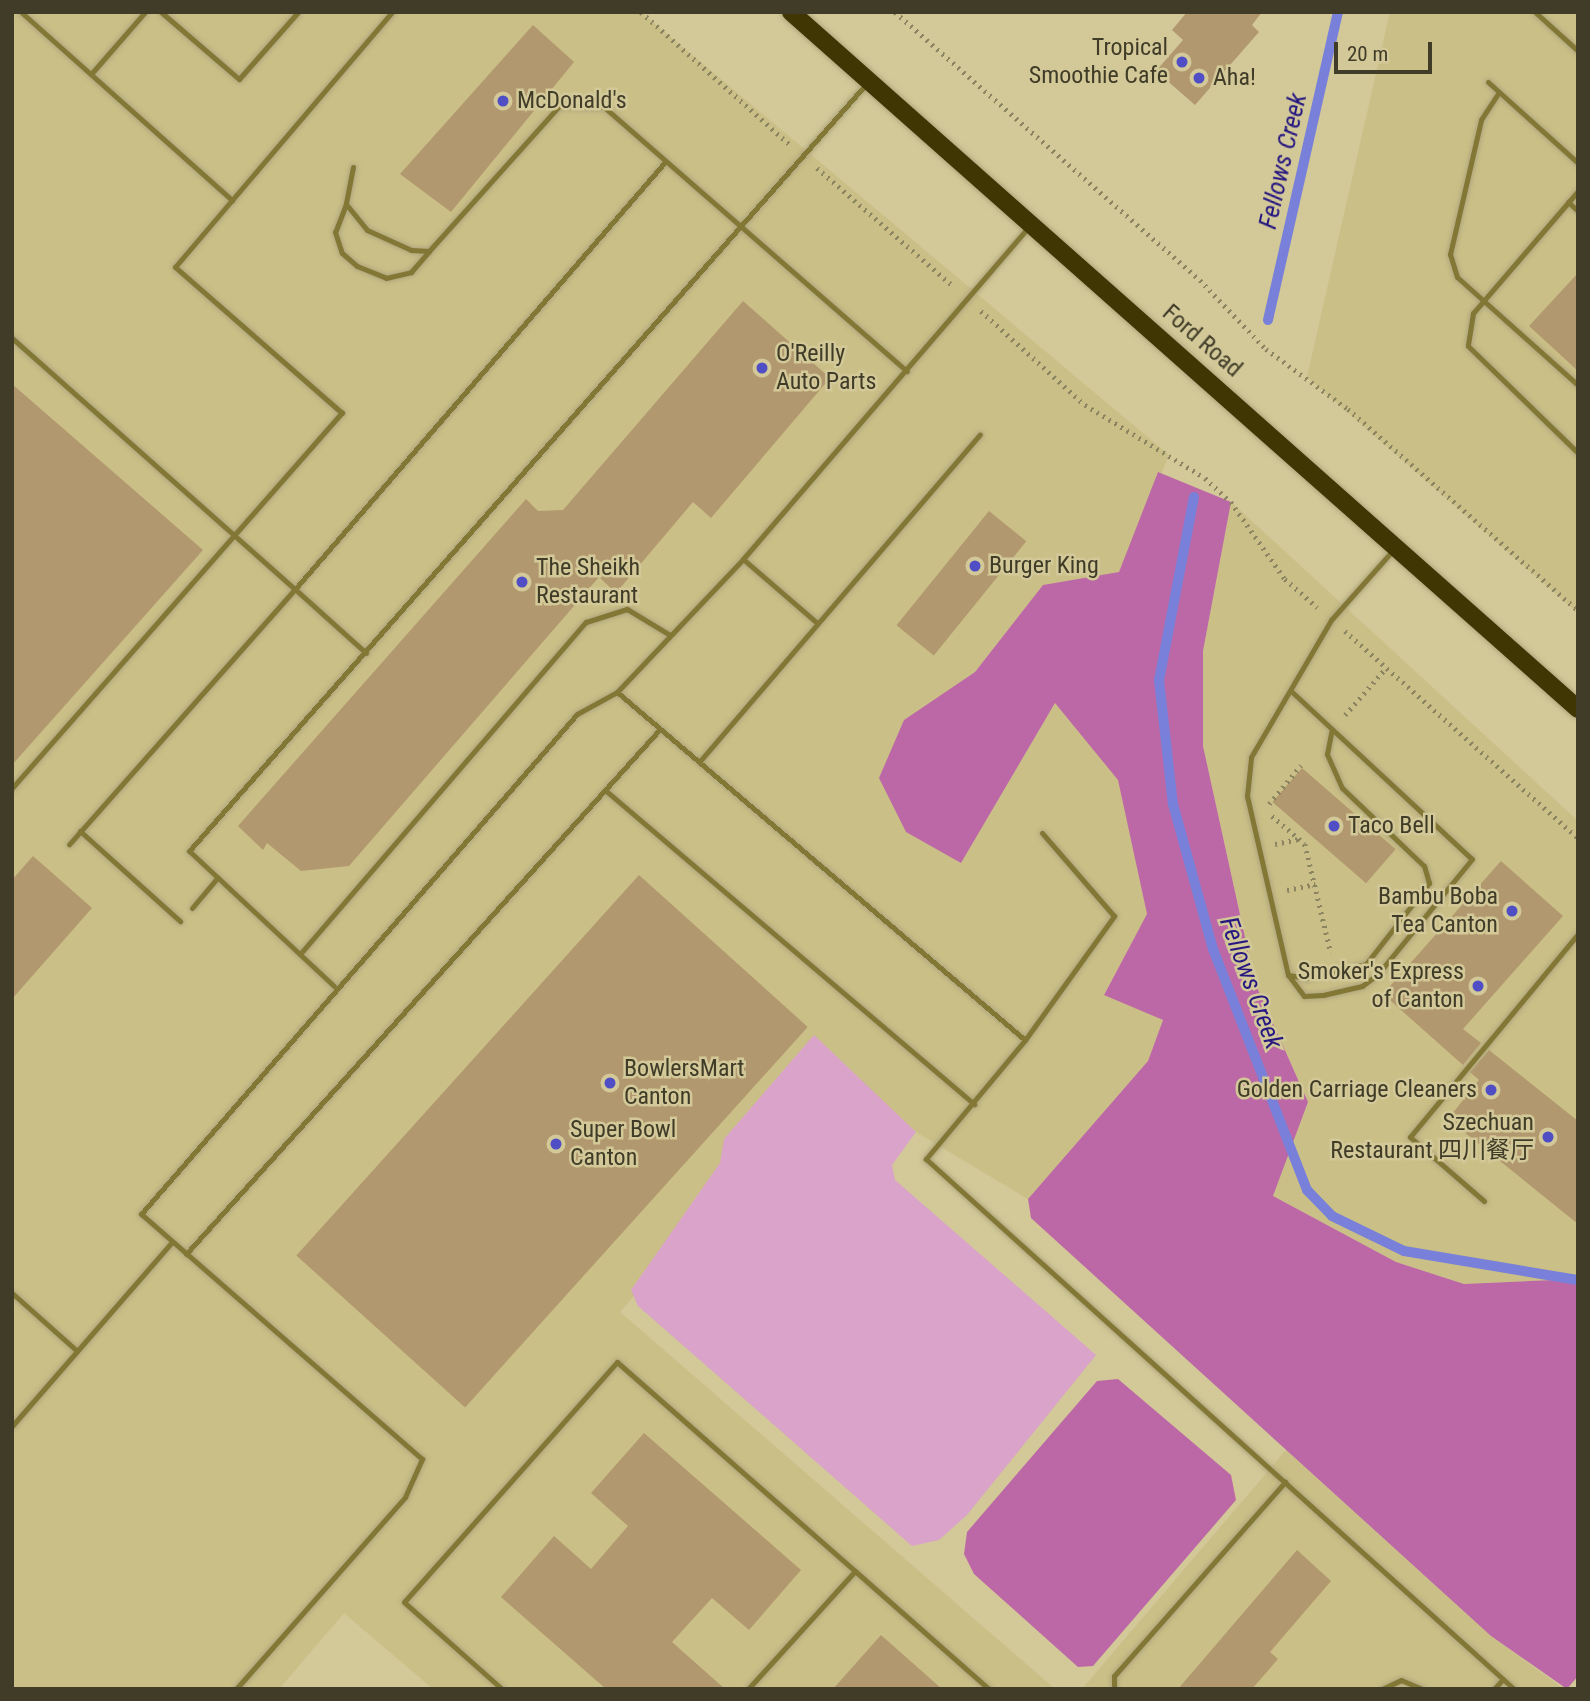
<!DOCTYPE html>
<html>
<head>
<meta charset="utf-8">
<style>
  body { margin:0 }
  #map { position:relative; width:1590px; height:1701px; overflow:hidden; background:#d2c898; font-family:"Roboto Condensed","Noto Sans SC",sans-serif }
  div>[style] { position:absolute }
  .built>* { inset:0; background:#cabf87 }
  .green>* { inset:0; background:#daa3c9 }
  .forest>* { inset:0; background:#bd68a6 }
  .stream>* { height:10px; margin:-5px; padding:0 5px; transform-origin:5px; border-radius:5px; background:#7980d9 }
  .building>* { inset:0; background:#b2986e; transform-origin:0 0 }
  .path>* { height:4.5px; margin-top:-2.25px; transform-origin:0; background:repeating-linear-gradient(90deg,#8b8461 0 2px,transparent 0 7px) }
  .roads { filter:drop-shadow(0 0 2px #afa67d) drop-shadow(0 0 2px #afa67d) }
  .lane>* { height:5px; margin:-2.5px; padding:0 2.5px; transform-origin:2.5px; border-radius:2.5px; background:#837736 }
  .primary>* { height:18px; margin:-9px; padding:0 9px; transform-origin:9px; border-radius:9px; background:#3f3604 }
  .dots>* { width:19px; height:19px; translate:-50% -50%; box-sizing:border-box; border:4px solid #d2c898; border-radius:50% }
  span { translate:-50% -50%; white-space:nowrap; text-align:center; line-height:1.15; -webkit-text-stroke:5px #d2c898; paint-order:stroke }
  .poi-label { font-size:24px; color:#403c28 }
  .right { translate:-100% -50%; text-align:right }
  .left { translate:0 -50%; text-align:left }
  .street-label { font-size:24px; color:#403c28 }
  .water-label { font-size:26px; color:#271881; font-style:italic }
  .frame { position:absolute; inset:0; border:14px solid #403c28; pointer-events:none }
  .scale { position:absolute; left:1334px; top:42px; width:98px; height:32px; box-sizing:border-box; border:4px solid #403c28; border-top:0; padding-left:9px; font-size:21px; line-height:24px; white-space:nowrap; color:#403c28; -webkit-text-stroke:5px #d2c898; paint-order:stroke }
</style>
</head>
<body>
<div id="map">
  <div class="built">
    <div style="clip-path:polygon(12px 12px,641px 12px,1169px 455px,1119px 573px,1043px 585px,975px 672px,904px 720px,961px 863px,1055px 703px,1119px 780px,1147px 915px,1104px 994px,1163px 1020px,1148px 1061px,1028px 1199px,916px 1132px,837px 1059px,620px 1312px,1055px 1689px,433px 1689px,344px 1613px,279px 1689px,12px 1689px)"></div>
    <div style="clip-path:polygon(1390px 12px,1578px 12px,1578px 613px,1307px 377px)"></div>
    <div style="clip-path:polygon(1231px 502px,1578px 821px,1578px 1279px,1464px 1284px,1396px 1262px,1273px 1196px,1308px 1102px,1255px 983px,1203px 746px,1203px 651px)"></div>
    <div style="clip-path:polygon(1286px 1450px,1491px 1636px,1564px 1689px,1082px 1689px)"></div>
  </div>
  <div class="green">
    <div style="clip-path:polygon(814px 1035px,916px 1132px,892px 1165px,895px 1180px,1096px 1355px,967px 1515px,939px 1540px,912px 1546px,638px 1306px,631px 1290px,720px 1163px,724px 1139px)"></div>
  </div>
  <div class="forest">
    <div style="clip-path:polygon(1158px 472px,1231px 502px,1203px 651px,1203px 746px,1255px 983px,1308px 1102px,1273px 1196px,1396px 1262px,1464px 1284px,1578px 1279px,1578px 1676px,1567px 1689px,1491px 1636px,1031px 1218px,1028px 1199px,1148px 1061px,1163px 1020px,1104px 995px,1147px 914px,1118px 780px,1055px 703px,961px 863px,906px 832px,879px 778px,904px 720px,975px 672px,1043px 585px,1119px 572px)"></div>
    <div style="clip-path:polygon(1118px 1379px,1231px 1475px,1236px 1500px,1093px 1666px,1078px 1667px,974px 1574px,964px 1554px,967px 1532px,1097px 1381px)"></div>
  </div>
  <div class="stream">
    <div style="left:1268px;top:320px;width:316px;rotate:-77.2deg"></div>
    <div style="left:1194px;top:497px;width:186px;rotate:100.8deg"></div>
    <div style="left:1159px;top:680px;width:125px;rotate:83.6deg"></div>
    <div style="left:1173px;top:804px;width:150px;rotate:74.6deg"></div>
    <div style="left:1213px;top:949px;width:259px;rotate:68.7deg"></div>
    <div style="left:1307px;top:1190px;width:36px;rotate:46deg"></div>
    <div style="left:1332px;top:1216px;width:80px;rotate:25.9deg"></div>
    <div style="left:1404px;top:1251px;width:176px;rotate:9.5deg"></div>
  </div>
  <div class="building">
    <div style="clip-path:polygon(1187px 12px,1262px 12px,1252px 25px,1259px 32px,1195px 105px,1156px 71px,1183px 40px,1172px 30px)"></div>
    <div style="clip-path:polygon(533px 25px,574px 62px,451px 212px,400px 174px)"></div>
    <div style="clip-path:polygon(1578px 273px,1578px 371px,1529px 326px)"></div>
    <div style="clip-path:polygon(743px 301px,830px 378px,711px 518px,693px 502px,616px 593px,599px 577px,349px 866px,301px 871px,267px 843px,263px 850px,238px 826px,526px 499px,538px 511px,563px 510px)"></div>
    <div style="clip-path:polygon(12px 384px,203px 550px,12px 765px)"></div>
    <div style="left:989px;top:511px;width:48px;height:147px;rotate:39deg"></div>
    <div style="left:1302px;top:768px;width:124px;height:45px;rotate:41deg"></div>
    <div style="clip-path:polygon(33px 856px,92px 908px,12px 999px,12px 880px)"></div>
    <div style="clip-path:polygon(1501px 861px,1563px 916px,1463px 1029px,1481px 1043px,1463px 1065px,1383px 994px)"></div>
    <div style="left:639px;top:875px;width:227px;height:512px;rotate:42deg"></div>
    <div style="clip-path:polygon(1489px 1050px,1578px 1121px,1578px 1224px,1448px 1119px,1479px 1080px,1470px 1072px)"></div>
    <div style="clip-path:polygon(644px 1433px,801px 1570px,749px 1630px,712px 1598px,672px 1642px,725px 1689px,606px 1689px,501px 1597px,554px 1536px,591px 1569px,628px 1526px,591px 1493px)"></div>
    <div style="clip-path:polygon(1297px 1550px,1331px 1581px,1270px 1652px,1278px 1659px,1252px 1689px,1178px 1689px)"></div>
    <div style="clip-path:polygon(881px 1635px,942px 1689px,833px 1689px)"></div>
  </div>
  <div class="path">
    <div style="left:641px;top:12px;width:198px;rotate:41.7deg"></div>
    <div style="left:895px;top:12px;width:406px;rotate:41.3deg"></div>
    <div style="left:1200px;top:280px;width:95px;rotate:46.3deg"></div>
    <div style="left:1266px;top:349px;width:102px;rotate:36.2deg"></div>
    <div style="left:1348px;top:409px;width:305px;rotate:41.2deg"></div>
    <div style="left:817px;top:168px;width:180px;rotate:40.9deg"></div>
    <div style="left:981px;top:311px;width:140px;rotate:42.1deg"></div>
    <div style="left:1085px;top:405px;width:140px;rotate:31.3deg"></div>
    <div style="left:1205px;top:478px;width:35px;rotate:43deg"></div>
    <div style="left:1231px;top:502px;width:94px;rotate:55deg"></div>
    <div style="left:1285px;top:579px;width:43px;rotate:41.2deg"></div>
    <div style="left:1345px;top:631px;width:312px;rotate:41.6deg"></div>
    <div style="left:1345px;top:715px;width:62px;rotate:-48.9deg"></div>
    <div style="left:1269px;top:804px;width:50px;rotate:-50.6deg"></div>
    <div style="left:1272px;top:816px;width:43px;rotate:40.3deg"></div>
    <div style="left:1305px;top:844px;width:112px;rotate:76.6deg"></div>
    <div style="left:1275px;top:844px;width:25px;rotate:-12deg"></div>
    <div style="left:1287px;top:890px;width:29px;rotate:-12deg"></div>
  </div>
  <div class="roads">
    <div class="lane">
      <div style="left:21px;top:12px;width:283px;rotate:41.7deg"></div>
      <div style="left:161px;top:12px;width:103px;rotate:40.7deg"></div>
      <div style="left:239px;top:79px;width:89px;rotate:-48.6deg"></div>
      <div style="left:1535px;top:12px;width:58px;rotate:42.2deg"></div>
      <div style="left:91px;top:74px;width:82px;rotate:-48.9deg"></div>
      <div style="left:1488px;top:82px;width:121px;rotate:42deg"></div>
      <div style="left:1499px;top:92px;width:33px;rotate:123deg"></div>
      <div style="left:1481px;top:120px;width:138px;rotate:103deg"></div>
      <div style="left:1450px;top:254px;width:24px;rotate:73deg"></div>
      <div style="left:1457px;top:277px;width:162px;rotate:41.8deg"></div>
      <div style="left:353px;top:167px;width:38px;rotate:101deg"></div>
      <div style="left:346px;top:204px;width:33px;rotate:51deg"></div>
      <div style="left:367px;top:230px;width:48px;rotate:24.4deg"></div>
      <div style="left:411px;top:250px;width:18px;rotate:3deg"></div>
      <div style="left:429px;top:251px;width:195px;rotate:-48.1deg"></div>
      <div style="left:559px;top:106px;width:45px;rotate:1.3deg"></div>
      <div style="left:604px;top:107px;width:402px;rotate:41.1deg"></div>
      <div style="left:1578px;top:191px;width:161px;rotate:130.7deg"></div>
      <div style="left:1473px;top:313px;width:33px;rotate:99deg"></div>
      <div style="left:1468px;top:346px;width:153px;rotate:44.2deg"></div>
      <div style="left:1568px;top:202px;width:13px;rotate:42deg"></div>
      <div style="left:346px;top:204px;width:30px;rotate:111deg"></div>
      <div style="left:335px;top:232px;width:22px;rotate:72deg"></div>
      <div style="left:342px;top:253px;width:20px;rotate:41deg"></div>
      <div style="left:357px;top:266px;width:31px;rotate:22deg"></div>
      <div style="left:386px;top:278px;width:26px;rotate:-13deg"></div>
      <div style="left:411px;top:272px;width:28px;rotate:-49deg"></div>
      <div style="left:12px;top:338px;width:378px;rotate:41.6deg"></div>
      <div style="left:295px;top:589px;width:341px;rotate:131.5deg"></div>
      <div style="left:743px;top:559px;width:96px;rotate:40.8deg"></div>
      <div style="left:366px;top:653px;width:96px;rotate:-138deg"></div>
      <div style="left:295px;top:589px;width:565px;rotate:-49.09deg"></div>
      <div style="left:1291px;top:691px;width:247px;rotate:42.9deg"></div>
      <div style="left:1472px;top:859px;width:149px;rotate:129.3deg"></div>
      <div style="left:1378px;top:974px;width:20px;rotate:143deg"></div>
      <div style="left:1362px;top:986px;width:40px;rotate:167deg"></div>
      <div style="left:1323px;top:995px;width:19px;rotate:177deg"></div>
      <div style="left:1304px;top:996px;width:26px;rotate:-127deg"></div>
      <div style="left:1288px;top:975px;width:184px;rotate:-102.9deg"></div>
      <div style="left:1247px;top:796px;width:39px;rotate:-84deg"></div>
      <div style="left:1251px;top:757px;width:159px;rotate:-59.7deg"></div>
      <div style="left:1331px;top:620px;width:95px;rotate:-48.4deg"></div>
      <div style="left:617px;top:692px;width:536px;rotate:40.46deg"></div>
      <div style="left:1025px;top:1040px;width:155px;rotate:129.8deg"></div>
      <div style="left:926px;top:1159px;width:792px;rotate:42.03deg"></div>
      <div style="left:700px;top:761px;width:430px;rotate:-49.4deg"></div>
      <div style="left:12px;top:788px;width:500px;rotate:-48.7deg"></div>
      <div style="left:342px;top:413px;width:222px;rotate:-138.8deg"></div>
      <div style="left:175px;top:267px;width:335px;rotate:-49.6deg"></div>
      <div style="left:605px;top:790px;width:485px;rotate:40.4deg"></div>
      <div style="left:80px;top:831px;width:135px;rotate:42deg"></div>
      <div style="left:192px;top:908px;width:40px;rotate:-50deg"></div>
      <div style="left:300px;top:954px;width:438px;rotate:-49.3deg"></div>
      <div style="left:586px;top:622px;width:43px;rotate:-17.6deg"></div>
      <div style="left:627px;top:609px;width:50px;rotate:31.2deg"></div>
      <div style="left:1288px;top:975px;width:19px;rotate:9deg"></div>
      <div style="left:1307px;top:978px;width:61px;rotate:-13.3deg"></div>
      <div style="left:1366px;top:964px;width:103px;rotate:-52.1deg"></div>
      <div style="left:1429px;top:883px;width:18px;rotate:-106deg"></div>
      <div style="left:1424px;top:866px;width:113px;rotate:-136.4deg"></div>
      <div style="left:1342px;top:788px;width:37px;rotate:-114deg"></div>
      <div style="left:1327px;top:754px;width:25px;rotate:-79deg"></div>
      <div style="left:334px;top:986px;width:198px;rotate:-137deg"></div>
      <div style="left:189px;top:851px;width:1024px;rotate:-48.56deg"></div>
      <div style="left:1025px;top:1040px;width:153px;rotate:-54.3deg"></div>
      <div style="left:1114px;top:916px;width:110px;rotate:-130.9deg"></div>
      <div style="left:1484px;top:1201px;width:98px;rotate:-139.1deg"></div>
      <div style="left:1410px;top:1137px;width:264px;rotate:-50.4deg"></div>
      <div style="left:186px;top:1254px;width:707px;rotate:-47.92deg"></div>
      <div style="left:12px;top:1293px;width:87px;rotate:41.7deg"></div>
      <div style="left:12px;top:1426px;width:244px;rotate:-49deg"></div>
      <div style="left:236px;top:1689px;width:256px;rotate:-48.6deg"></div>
      <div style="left:405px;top:1497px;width:42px;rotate:-65.9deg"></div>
      <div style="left:422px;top:1459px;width:373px;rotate:-138.9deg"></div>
      <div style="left:141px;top:1214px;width:663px;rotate:-48.91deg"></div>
      <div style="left:577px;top:714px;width:46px;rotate:-28.8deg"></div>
      <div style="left:617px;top:692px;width:183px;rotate:-46.5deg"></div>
      <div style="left:743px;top:559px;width:439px;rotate:-49.3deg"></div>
      <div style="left:502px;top:1689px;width:131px;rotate:-138.4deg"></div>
      <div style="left:404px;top:1602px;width:321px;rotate:-48.4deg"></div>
      <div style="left:617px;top:1362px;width:317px;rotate:41.3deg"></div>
      <div style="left:748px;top:1689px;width:159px;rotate:-47.8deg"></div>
      <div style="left:855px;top:1571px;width:179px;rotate:41.4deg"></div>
      <div style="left:1114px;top:1689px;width:13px;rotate:-90deg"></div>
      <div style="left:1114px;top:1676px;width:259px;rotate:-48.6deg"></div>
      <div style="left:1382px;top:1689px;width:21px;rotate:-25deg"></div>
      <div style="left:1401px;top:1680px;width:23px;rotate:23deg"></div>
      <div style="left:1494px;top:1689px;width:13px;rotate:-48deg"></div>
    </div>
    <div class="primary">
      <div style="left:791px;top:12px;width:1051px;rotate:41.53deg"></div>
    </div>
  </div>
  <div class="dots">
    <div style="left:1182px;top:62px;background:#504ec5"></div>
    <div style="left:1199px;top:78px;background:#504ec5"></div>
    <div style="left:503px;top:101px;background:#504ec5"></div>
    <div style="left:762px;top:368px;background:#504ec5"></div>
    <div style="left:975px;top:566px;background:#504ec5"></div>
    <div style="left:522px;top:582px;background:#504ec5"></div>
    <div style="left:1334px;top:826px;background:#504ec5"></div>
    <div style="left:1512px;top:911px;background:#504ec5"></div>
    <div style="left:1478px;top:986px;background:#504ec5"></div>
    <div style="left:610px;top:1083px;background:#504ec5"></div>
    <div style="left:1491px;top:1090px;background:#504ec5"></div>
    <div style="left:1548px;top:1137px;background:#504ec5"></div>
    <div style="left:556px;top:1144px;background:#504ec5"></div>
  </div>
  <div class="poi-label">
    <span class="right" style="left:1168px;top:62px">Tropical<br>Smoothie Cafe</span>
    <span class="left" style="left:1213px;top:78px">Aha!</span>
    <span class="left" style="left:517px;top:101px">McDonald's</span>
    <span class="left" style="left:776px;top:368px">O'Reilly<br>Auto Parts</span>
    <span class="left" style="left:989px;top:566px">Burger King</span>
    <span class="left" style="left:536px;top:582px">The Sheikh<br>Restaurant</span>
    <span class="left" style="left:1348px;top:826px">Taco Bell</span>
    <span class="right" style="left:1498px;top:911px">Bambu Boba<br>Tea Canton</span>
    <span class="right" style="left:1464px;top:986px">Smoker's Express<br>of Canton</span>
    <span class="left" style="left:624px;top:1083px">BowlersMart<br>Canton</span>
    <span class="right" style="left:1477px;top:1090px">Golden Carriage Cleaners</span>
    <span class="right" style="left:1534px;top:1137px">Szechuan<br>Restaurant 四川餐厅</span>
    <span class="left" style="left:570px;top:1144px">Super Bowl<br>Canton</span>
  </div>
  <div class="street-label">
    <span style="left:1202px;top:341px;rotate:41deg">Ford Road</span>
  </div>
  <div class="water-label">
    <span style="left:1283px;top:161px;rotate:-77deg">Fellows Creek</span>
    <span style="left:1251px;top:983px;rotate:70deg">Fellows Creek</span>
  </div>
  <div class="frame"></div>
  <div class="scale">20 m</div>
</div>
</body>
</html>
